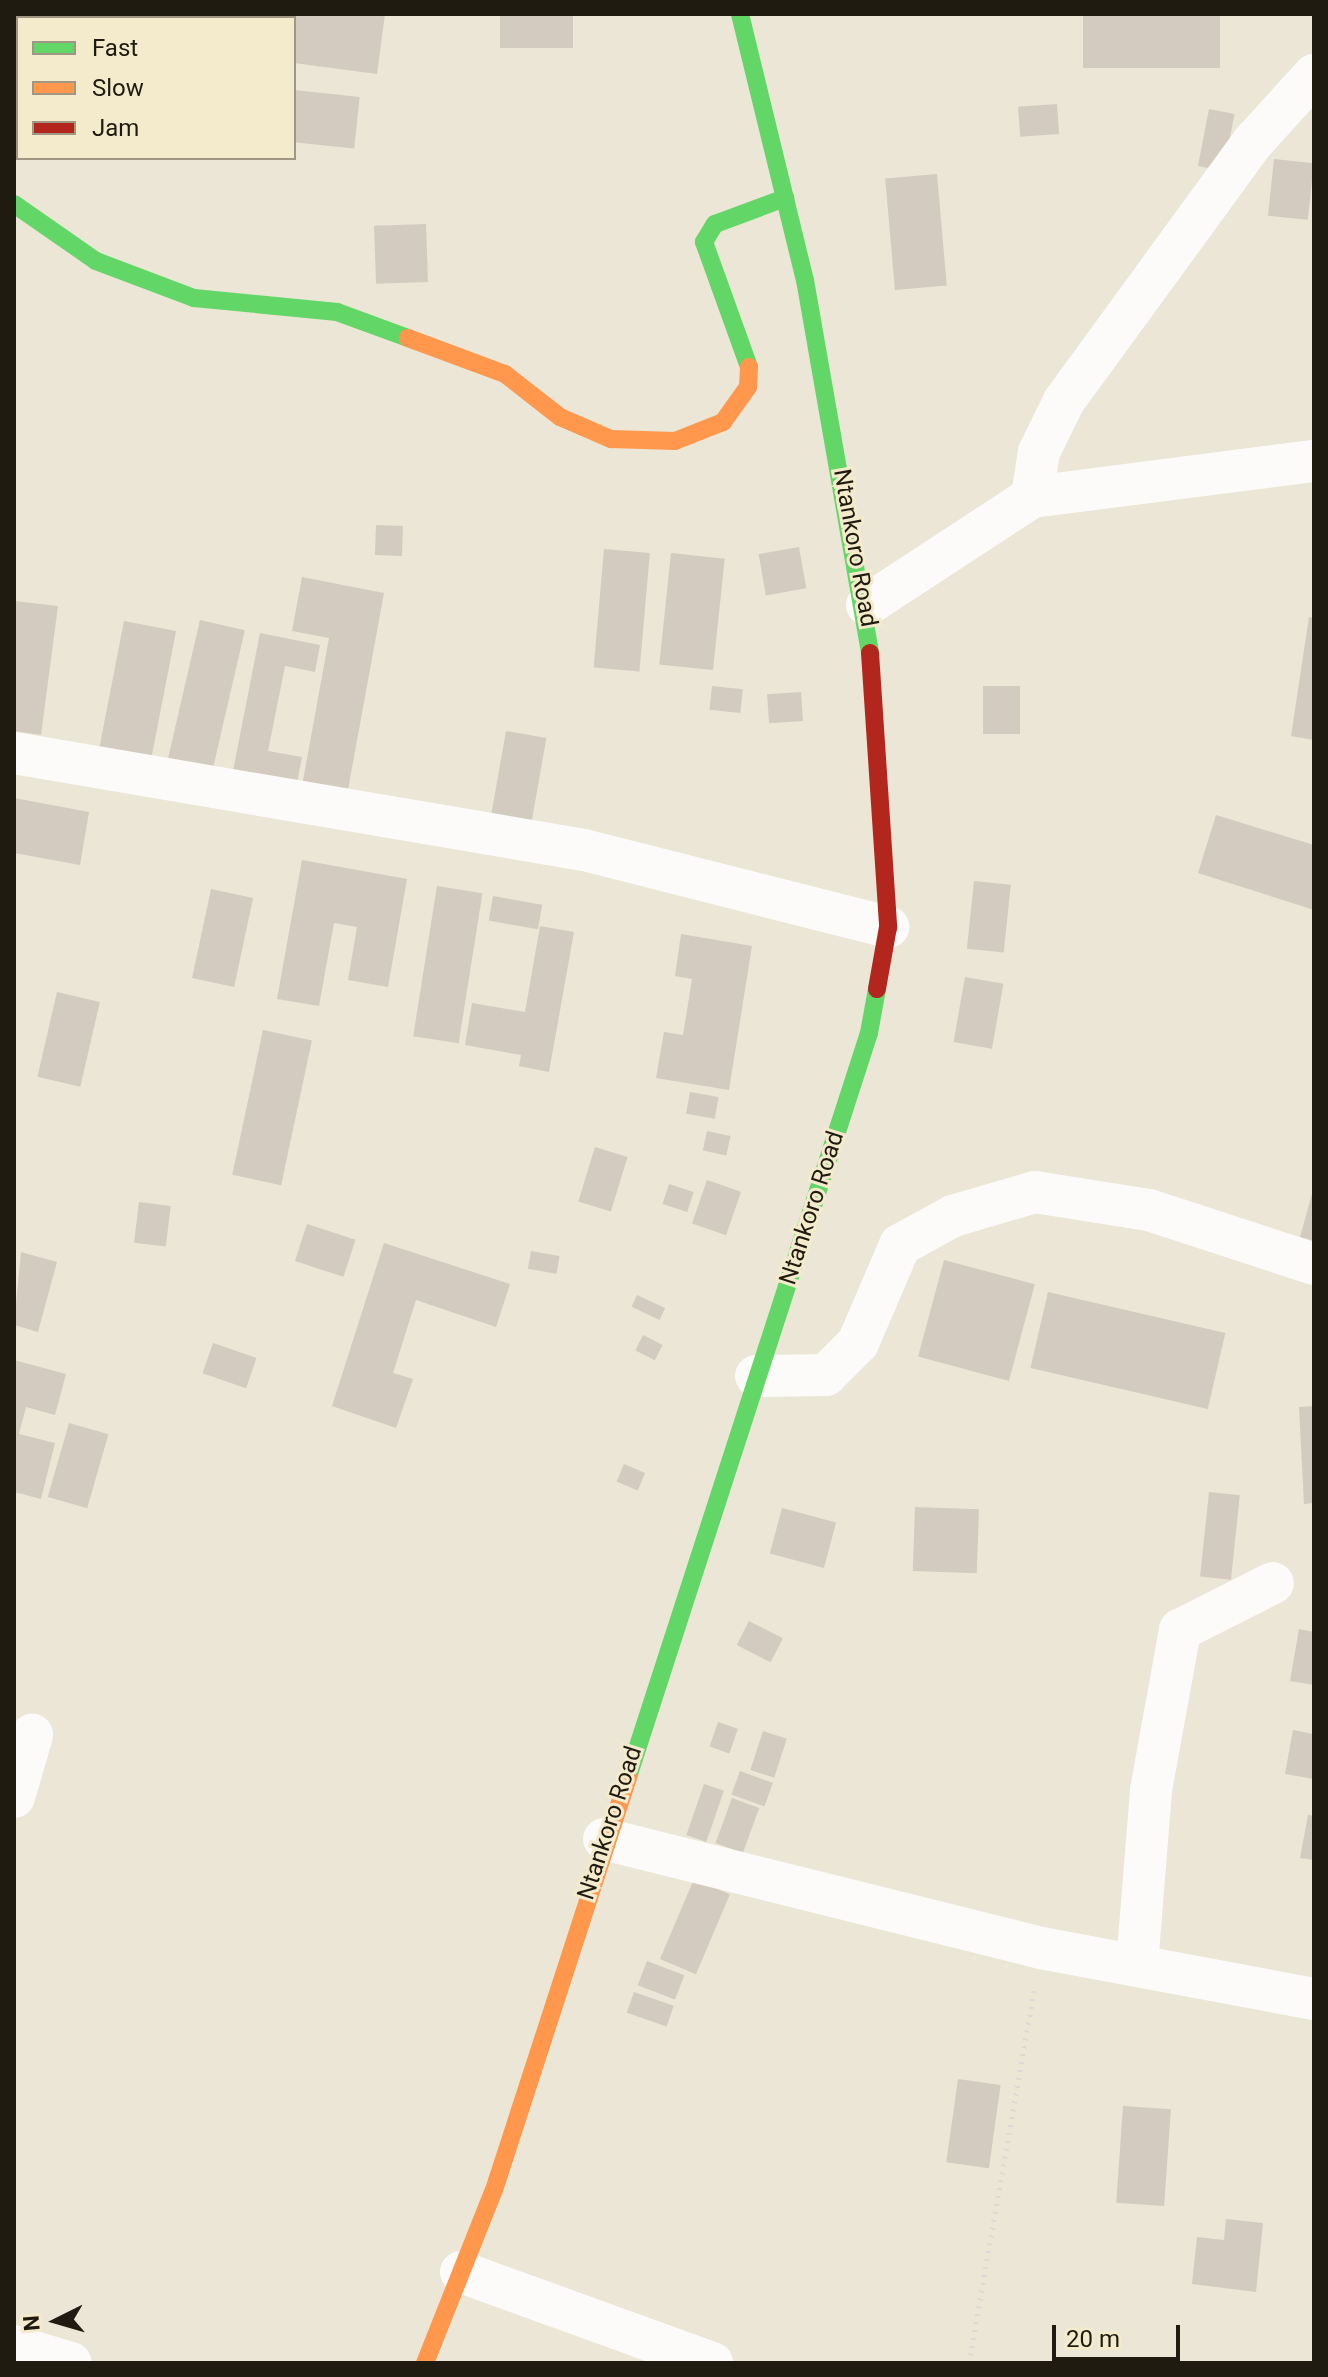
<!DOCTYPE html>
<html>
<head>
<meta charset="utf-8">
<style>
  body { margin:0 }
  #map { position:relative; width:1328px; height:2377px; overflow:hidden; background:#ebe6d5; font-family:Roboto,sans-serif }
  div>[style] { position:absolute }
  .building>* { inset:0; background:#d3cbc0; transform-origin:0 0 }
  .path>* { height:5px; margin-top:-2.5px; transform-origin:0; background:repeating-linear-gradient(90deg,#dcdad5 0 2px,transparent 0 8px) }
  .street>* { height:42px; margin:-21px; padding:0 21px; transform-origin:21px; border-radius:21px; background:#fcfbf9 }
  .fast>* { height:18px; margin:-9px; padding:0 9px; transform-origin:9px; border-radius:9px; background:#63d668 }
  .slow>* { height:18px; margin:-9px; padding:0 9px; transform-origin:9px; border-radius:9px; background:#ff974d }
  .jam>* { height:18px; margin:-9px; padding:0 9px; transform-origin:9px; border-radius:9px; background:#b3261e }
  span { translate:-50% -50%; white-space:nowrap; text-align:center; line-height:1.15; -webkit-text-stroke:6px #f4eacc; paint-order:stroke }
  .street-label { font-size:24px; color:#1f1b10 }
  .frame { position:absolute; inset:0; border:16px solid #1f1b10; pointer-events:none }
  .legend { position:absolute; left:16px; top:16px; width:280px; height:144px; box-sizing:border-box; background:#f4eacc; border:2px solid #9f9781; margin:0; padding:10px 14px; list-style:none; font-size:24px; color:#1f1b10 }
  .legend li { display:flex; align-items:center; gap:16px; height:40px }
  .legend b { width:40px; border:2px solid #9f9781 }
  .north { position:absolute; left:16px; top:2281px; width:80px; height:80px; -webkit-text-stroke:6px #f4eacc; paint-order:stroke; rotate:265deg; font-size:22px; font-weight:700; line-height:32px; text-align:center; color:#1f1b10 }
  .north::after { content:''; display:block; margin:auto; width:28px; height:36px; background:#1f1b10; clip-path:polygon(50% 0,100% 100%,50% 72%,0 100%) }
  .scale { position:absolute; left:1052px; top:2325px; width:128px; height:36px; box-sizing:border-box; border:4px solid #1f1b10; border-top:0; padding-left:10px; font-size:24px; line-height:28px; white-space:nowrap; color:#1f1b10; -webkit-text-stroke:6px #f4eacc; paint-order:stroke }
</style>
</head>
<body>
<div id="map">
  <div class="building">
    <div style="clip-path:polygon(67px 14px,385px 14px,377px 74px,294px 63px,294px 18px)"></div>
    <div style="left:500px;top:14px;width:73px;height:34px"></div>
    <div style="left:1083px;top:14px;width:137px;height:54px"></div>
    <div style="left:294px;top:90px;width:66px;height:52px;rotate:6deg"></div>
    <div style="left:1057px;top:104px;width:30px;height:39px;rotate:86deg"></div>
    <div style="left:1209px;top:109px;width:26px;height:58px;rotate:11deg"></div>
    <div style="left:1274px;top:159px;width:40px;height:57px;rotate:6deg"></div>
    <div style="left:937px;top:174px;width:112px;height:52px;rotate:85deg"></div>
    <div style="left:426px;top:224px;width:58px;height:52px;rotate:88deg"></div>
    <div style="left:376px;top:525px;width:27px;height:30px;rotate:2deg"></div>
    <div style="left:799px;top:547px;width:42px;height:41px;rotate:80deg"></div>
    <div style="left:604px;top:549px;width:46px;height:119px;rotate:5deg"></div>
    <div style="left:671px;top:553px;width:54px;height:112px;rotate:6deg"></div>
    <div style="clip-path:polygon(302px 577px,384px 593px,345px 806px,300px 797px,329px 638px,292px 631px)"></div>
    <div style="clip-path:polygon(14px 601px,58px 606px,41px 735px,14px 731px)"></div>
    <div style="clip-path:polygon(1309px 617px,1314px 618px,1314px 740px,1291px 736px)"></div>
    <div style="left:200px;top:620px;width:46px;height:153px;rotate:13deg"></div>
    <div style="left:124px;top:621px;width:53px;height:137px;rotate:11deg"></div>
    <div style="clip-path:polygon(260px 633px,320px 645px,315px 672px,285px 666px,268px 751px,302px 757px,295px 794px,231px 781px)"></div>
    <div style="left:712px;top:686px;width:31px;height:24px;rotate:6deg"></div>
    <div style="left:983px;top:686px;width:37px;height:48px"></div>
    <div style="left:801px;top:692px;width:29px;height:34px;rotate:86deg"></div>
    <div style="left:506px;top:731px;width:41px;height:85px;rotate:10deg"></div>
    <div style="clip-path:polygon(14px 798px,89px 812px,80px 865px,14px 853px)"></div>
    <div style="clip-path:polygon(1216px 815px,1314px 845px,1314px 910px,1198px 873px)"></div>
    <div style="clip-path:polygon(302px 860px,407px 879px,388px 987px,348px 980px,357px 927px,334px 923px,319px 1006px,277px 999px)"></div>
    <div style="left:974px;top:881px;width:37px;height:68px;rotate:6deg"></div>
    <div style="left:437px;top:886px;width:46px;height:152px;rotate:9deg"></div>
    <div style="left:211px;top:889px;width:43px;height:91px;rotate:12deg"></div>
    <div style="left:493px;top:896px;width:50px;height:25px;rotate:10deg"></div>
    <div style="clip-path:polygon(540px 926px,574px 932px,549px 1072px,519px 1066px,521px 1055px,465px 1045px,472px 1003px,525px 1012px)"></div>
    <div style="clip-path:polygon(681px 934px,752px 946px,729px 1090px,656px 1078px,664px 1032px,683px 1035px,692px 979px,675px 976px)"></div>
    <div style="left:965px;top:977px;width:39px;height:66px;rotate:10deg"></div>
    <div style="left:57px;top:992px;width:44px;height:87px;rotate:13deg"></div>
    <div style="left:263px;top:1030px;width:50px;height:148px;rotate:12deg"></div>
    <div style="left:690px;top:1092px;width:29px;height:22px;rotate:10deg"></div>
    <div style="left:707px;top:1131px;width:24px;height:20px;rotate:12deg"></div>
    <div style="left:595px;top:1147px;width:34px;height:57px;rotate:17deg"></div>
    <div style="left:707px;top:1180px;width:36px;height:46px;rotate:19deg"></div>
    <div style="left:669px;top:1184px;width:26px;height:21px;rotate:18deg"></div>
    <div style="clip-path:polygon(1313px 1190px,1314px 1190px,1314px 1241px,1300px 1237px)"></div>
    <div style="left:139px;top:1202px;width:32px;height:41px;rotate:7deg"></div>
    <div style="left:307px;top:1224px;width:51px;height:39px;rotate:18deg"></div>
    <div style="clip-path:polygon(384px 1243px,510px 1284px,496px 1327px,416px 1300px,393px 1373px,413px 1379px,396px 1428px,332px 1406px)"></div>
    <div style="left:531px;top:1251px;width:29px;height:18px;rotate:10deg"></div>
    <div style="clip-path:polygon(21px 1252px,57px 1262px,38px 1332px,14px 1325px)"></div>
    <div style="left:944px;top:1260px;width:94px;height:100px;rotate:15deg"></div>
    <div style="left:1048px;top:1292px;width:182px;height:78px;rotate:13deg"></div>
    <div style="left:637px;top:1295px;width:31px;height:13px;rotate:25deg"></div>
    <div style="left:643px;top:1335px;width:22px;height:17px;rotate:27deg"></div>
    <div style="left:213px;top:1343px;width:46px;height:32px;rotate:19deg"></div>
    <div style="clip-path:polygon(14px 1360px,66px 1374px,55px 1415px,26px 1407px,19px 1434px,55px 1443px,41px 1499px,14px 1492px)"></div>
    <div style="clip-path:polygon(1314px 1406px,1314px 1503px,1304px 1504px,1299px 1407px)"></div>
    <div style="left:69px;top:1423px;width:41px;height:77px;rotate:16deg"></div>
    <div style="left:624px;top:1464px;width:23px;height:19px;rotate:23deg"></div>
    <div style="left:1209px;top:1492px;width:31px;height:85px;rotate:6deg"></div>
    <div style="left:915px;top:1507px;width:64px;height:64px;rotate:2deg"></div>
    <div style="left:782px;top:1508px;width:56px;height:47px;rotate:15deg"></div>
    <div style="left:749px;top:1621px;width:38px;height:27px;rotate:27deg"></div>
    <div style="clip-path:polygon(1299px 1629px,1314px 1632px,1314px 1685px,1290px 1681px)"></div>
    <div style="left:718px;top:1722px;width:21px;height:26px;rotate:19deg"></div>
    <div style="clip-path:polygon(1293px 1730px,1314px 1734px,1314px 1779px,1285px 1774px)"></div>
    <div style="left:763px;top:1731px;width:25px;height:41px;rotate:18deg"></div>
    <div style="left:740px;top:1771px;width:35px;height:25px;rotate:20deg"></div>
    <div style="left:704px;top:1784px;width:21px;height:54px;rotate:19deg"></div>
    <div style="left:732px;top:1798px;width:29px;height:48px;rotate:20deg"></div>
    <div style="clip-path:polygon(1308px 1815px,1314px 1816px,1314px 1860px,1300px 1858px)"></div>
    <div style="left:694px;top:1879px;width:39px;height:87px;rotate:23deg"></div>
    <div style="left:647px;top:1961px;width:40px;height:26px;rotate:21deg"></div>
    <div style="left:634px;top:1992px;width:42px;height:22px;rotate:19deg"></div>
    <div style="left:958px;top:2079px;width:43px;height:84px;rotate:8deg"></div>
    <div style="left:1123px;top:2106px;width:48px;height:97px;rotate:4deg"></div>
    <div style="clip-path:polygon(1226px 2219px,1263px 2223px,1256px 2292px,1192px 2284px,1197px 2237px,1224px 2240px)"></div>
  </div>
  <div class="path">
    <div style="left:969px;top:2363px;width:380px;rotate:-80.1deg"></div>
  </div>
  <div class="street">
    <div style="left:1032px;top:497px;width:46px;rotate:-81.2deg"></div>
    <div style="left:1039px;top:452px;width:57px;rotate:-63.9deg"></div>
    <div style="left:1064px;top:401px;width:321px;rotate:-53.9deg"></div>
    <div style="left:1253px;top:142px;width:91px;rotate:-47.7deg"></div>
    <div style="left:867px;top:605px;width:197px;rotate:-33.2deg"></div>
    <div style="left:1032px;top:497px;width:284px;rotate:-7.3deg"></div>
    <div style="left:14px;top:753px;width:578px;rotate:9.66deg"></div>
    <div style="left:584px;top:850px;width:314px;rotate:14.2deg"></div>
    <div style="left:756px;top:1376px;width:70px;rotate:-0.8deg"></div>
    <div style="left:826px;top:1375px;width:45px;rotate:-45deg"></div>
    <div style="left:858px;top:1343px;width:107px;rotate:-66.8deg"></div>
    <div style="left:900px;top:1245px;width:60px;rotate:-28.7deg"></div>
    <div style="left:953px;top:1216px;width:85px;rotate:-16.3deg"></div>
    <div style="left:1035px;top:1192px;width:115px;rotate:9deg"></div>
    <div style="left:1149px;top:1210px;width:174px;rotate:18.1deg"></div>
    <div style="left:14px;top:1797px;width:65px;rotate:-73.8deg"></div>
    <div style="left:604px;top:1839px;width:450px;rotate:14deg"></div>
    <div style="left:1041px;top:1948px;width:278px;rotate:10.6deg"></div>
    <div style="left:1137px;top:1965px;width:176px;rotate:-85.4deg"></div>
    <div style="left:1151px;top:1790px;width:163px;rotate:-79.7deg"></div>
    <div style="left:1180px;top:1630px;width:104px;rotate:-26.8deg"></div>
    <div style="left:461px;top:2272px;width:267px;rotate:19.9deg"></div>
    <div style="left:14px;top:2346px;width:59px;rotate:16.6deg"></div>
  </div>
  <div class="fast">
    <div style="left:740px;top:14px;width:274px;rotate:76.3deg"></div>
    <div style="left:805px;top:280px;width:379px;rotate:80.1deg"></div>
    <div style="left:14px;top:204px;width:100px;rotate:34.8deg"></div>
    <div style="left:96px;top:261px;width:105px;rotate:20.7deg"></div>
    <div style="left:194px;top:298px;width:144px;rotate:5.6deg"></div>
    <div style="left:337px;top:312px;width:76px;rotate:20.1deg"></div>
    <div style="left:749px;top:367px;width:133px;rotate:-109.8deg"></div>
    <div style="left:704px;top:242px;width:21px;rotate:-59deg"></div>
    <div style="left:715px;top:224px;width:75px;rotate:-20.4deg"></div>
    <div style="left:628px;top:1777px;width:782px;rotate:-72.05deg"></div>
    <div style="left:869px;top:1033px;width:45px;rotate:-79.7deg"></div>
  </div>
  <div class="slow">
    <div style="left:408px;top:338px;width:103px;rotate:20.4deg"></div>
    <div style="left:505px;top:374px;width:70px;rotate:38deg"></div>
    <div style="left:560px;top:417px;width:56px;rotate:23.3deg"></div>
    <div style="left:611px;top:439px;width:64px;rotate:1.8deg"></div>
    <div style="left:675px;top:441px;width:52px;rotate:-21.6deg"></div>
    <div style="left:723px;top:422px;width:43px;rotate:-54.5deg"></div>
    <div style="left:748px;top:387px;width:20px;rotate:-87deg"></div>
    <div style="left:425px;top:2363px;width:186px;rotate:-68.3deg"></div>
    <div style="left:494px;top:2190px;width:434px;rotate:-72deg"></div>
  </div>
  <div class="jam">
    <div style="left:870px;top:653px;width:275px;rotate:86.2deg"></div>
    <div style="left:888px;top:927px;width:63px;rotate:100.1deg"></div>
  </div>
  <div class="street-label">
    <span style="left:855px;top:548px;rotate:80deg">Ntankoro Road</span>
    <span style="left:812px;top:1208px;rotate:-72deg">Ntankoro Road</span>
    <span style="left:610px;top:1823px;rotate:-72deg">Ntankoro Road</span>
  </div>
  <div class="frame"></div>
  <ul class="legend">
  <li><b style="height:10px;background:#63d668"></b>Fast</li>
  <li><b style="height:10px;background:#ff974d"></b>Slow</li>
  <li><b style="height:10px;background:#b3261e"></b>Jam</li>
  </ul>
  <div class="north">N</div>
  <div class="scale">20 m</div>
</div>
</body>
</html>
